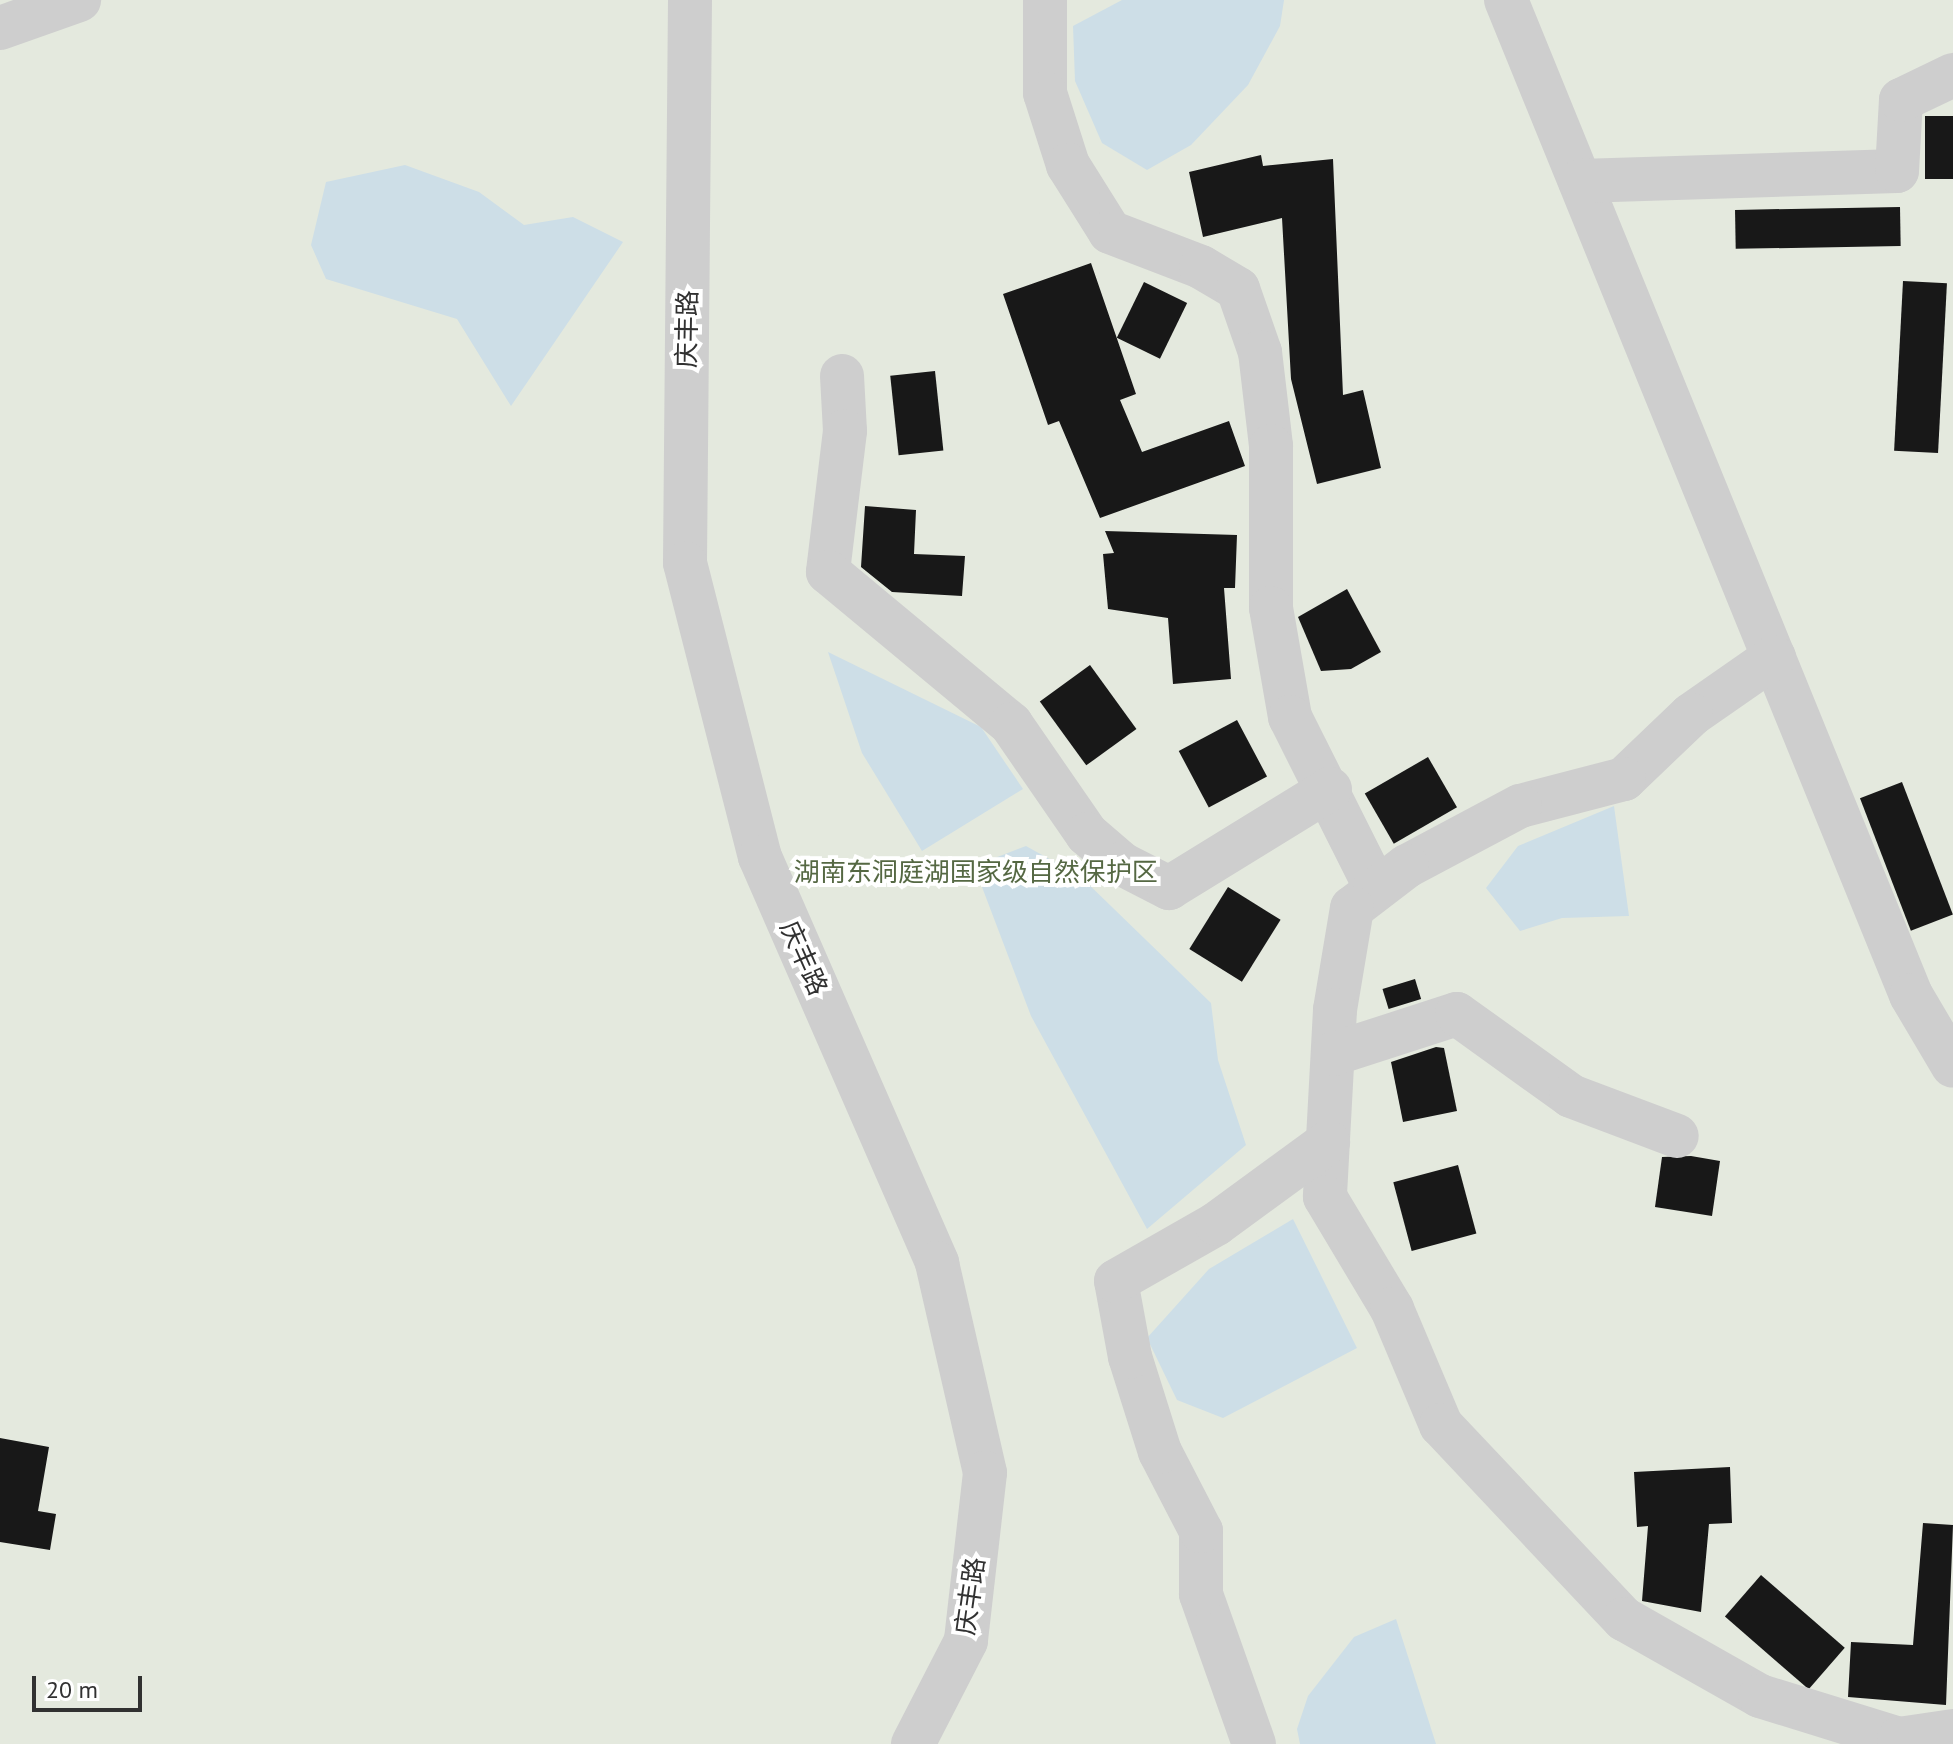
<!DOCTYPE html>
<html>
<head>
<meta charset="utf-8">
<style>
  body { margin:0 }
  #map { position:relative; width:1953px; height:1744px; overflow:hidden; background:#fff; font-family:"PT Sans","Noto Sans SC",sans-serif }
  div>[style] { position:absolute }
  .green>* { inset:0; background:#e4e9de; transform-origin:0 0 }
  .water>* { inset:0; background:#cddee7 }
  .building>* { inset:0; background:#181818; transform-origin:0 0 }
  .minor>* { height:44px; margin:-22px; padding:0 22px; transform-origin:22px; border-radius:22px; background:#cecece }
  span { translate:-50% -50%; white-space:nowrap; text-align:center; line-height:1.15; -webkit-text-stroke:8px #fff; paint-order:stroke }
  .street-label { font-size:26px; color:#313131 }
  .park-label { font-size:26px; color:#556843 }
  .scale { position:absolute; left:32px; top:1676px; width:110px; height:36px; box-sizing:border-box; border:4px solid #313131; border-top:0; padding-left:10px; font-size:24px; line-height:28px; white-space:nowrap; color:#313131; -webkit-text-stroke:6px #fff; paint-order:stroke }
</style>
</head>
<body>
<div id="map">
  <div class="green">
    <div style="left:0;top:0;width:1953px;height:1744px"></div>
  </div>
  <div class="water">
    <div style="clip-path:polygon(1122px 0,1284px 0,1280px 26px,1248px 85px,1191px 145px,1147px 170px,1102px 143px,1075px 81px,1073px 26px)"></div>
    <div style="clip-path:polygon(405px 165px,479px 192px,524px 225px,573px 217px,623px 242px,511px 406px,457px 319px,326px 279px,311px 245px,326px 182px)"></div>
    <div style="clip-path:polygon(828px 652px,981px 727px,1023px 789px,922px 851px,862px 753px)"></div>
    <div style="clip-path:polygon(1614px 806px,1629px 916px,1562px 918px,1520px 931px,1486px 888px,1518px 846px)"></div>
    <div style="clip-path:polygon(1026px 846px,1080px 876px,1211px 1003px,1218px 1060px,1246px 1145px,1147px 1229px,1031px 1016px,974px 866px)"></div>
    <div style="clip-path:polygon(1293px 1219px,1357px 1348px,1223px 1418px,1177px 1400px,1147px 1338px,1209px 1269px)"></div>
    <div style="clip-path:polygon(1396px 1619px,1436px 1744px,1300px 1744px,1297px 1729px,1308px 1696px,1354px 1637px)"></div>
  </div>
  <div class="building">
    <div style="left:1925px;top:116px;width:28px;height:63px"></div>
    <div style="clip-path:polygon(1261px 155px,1263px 166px,1333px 159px,1343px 395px,1363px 390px,1381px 468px,1317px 484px,1291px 379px,1282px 218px,1203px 237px,1189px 172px)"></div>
    <div style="left:1900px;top:207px;width:39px;height:165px;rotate:89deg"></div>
    <div style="clip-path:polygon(1091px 263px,1136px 394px,1120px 400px,1142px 452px,1229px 421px,1245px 466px,1100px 518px,1059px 421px,1048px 425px,1003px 294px)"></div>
    <div style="left:1903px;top:281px;width:44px;height:170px;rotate:3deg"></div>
    <div style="left:1144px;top:282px;width:48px;height:62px;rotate:26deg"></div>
    <div style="left:935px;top:371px;width:80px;height:45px;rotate:84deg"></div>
    <div style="clip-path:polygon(865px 506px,916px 510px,914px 554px,965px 556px,962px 596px,892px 592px,861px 567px)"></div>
    <div style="clip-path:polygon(1105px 531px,1237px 535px,1235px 588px,1224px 588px,1231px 679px,1173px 684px,1168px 618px,1108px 609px,1103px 554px,1114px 553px)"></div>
    <div style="clip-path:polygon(1347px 589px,1381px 652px,1351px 669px,1321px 671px,1298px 617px)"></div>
    <div style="left:1090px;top:665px;width:79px;height:62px;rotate:54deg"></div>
    <div style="left:1237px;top:720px;width:64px;height:66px;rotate:62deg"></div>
    <div style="left:1428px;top:757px;width:58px;height:73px;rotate:60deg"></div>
    <div style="left:1902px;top:782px;width:142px;height:45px;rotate:69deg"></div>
    <div style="left:1228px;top:887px;width:62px;height:73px;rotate:32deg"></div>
    <div style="left:1415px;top:979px;width:21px;height:34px;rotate:73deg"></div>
    <div style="clip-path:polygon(1436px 1047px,1444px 1048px,1457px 1111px,1403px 1122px,1391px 1062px)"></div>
    <div style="clip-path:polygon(1691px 1156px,1720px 1161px,1712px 1216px,1655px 1207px,1662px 1157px)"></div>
    <div style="left:1458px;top:1165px;width:71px;height:67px;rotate:75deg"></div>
    <div style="clip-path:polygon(0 1438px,49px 1447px,38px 1511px,56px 1514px,50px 1550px,0 1542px)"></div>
    <div style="clip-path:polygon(1730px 1467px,1732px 1523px,1709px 1524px,1701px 1612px,1642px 1601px,1648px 1526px,1637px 1527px,1634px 1472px)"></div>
    <div style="clip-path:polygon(1923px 1523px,1953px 1525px,1946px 1705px,1848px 1697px,1851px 1642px,1913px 1645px)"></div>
    <div style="left:1761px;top:1575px;width:111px;height:55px;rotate:41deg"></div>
  </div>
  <div class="minor">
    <div style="left:690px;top:0;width:563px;rotate:90.51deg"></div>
    <div style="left:685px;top:563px;width:303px;rotate:75.7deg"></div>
    <div style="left:760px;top:857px;width:443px;rotate:66.4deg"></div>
    <div style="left:937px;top:1263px;width:215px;rotate:77.1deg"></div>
    <div style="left:985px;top:1473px;width:169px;rotate:96.5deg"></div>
    <div style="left:966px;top:1641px;width:116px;rotate:117.2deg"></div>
    <div style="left:1045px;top:0;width:93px;rotate:90deg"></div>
    <div style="left:1045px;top:93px;width:76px;rotate:72.3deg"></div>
    <div style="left:1068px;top:165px;width:79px;rotate:57.9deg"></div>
    <div style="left:1110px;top:232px;width:97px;rotate:21deg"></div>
    <div style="left:1201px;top:267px;width:43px;rotate:30.7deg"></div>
    <div style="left:1238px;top:289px;width:67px;rotate:70.8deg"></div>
    <div style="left:1260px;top:352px;width:95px;rotate:83.3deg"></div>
    <div style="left:1271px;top:446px;width:162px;rotate:90deg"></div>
    <div style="left:1271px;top:608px;width:111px;rotate:80.1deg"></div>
    <div style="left:1290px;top:717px;width:192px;rotate:63.4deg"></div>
    <div style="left:1506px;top:0;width:1074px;rotate:67.85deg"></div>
    <div style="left:1911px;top:995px;width:82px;rotate:59.4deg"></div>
    <div style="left:0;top:28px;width:84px;rotate:-19.5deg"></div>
    <div style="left:1580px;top:181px;width:317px;rotate:-1.8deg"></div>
    <div style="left:1897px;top:171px;width:71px;rotate:-86.8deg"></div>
    <div style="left:1901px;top:100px;width:58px;rotate:-25.7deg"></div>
    <div style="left:842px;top:376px;width:55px;rotate:86.9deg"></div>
    <div style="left:845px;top:431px;width:142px;rotate:96.9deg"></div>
    <div style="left:828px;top:572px;width:238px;rotate:39.7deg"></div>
    <div style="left:1011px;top:724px;width:134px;rotate:55.4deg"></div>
    <div style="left:1087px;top:834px;width:46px;rotate:40.6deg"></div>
    <div style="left:1122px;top:864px;width:53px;rotate:27.1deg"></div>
    <div style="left:1169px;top:888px;width:189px;rotate:-31.6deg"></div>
    <div style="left:1774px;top:657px;width:101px;rotate:145.1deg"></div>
    <div style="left:1691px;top:715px;width:93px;rotate:136.3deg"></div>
    <div style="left:1624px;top:779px;width:107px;rotate:165.4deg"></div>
    <div style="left:1520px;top:806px;width:128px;rotate:152deg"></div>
    <div style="left:1407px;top:866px;width:69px;rotate:142.6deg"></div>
    <div style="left:1352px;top:908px;width:103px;rotate:99.5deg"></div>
    <div style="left:1335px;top:1010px;width:187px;rotate:93.1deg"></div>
    <div style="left:1325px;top:1197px;width:131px;rotate:59.1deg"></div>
    <div style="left:1392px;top:1309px;width:126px;rotate:67.1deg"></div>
    <div style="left:1441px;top:1425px;width:267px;rotate:46.7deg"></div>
    <div style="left:1624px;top:1619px;width:156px;rotate:29.5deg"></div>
    <div style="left:1760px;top:1696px;width:145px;rotate:17.2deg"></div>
    <div style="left:1899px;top:1739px;width:55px;rotate:-8.4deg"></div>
    <div style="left:1333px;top:1054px;width:130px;rotate:-17.9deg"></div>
    <div style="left:1457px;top:1014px;width:140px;rotate:35.7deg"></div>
    <div style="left:1571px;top:1096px;width:113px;rotate:20.7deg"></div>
    <div style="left:1254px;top:1744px;width:159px;rotate:-109.5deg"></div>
    <div style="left:1201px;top:1594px;width:63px;rotate:-90deg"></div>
    <div style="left:1201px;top:1531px;width:89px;rotate:-117.4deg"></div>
    <div style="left:1160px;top:1452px;width:100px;rotate:-107.5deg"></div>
    <div style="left:1130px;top:1357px;width:77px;rotate:-100.4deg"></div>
    <div style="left:1116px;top:1281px;width:115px;rotate:-29.7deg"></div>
    <div style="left:1216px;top:1224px;width:139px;rotate:-36.2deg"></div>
  </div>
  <div class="street-label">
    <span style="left:687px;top:329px;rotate:-89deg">庆丰路</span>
    <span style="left:804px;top:958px;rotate:66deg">庆丰路</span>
    <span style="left:970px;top:1596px;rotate:-82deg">庆丰路</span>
  </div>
  <div class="park-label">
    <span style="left:976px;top:872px">湖南东洞庭湖国家级自然保护区</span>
  </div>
  <div class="scale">20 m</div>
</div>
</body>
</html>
